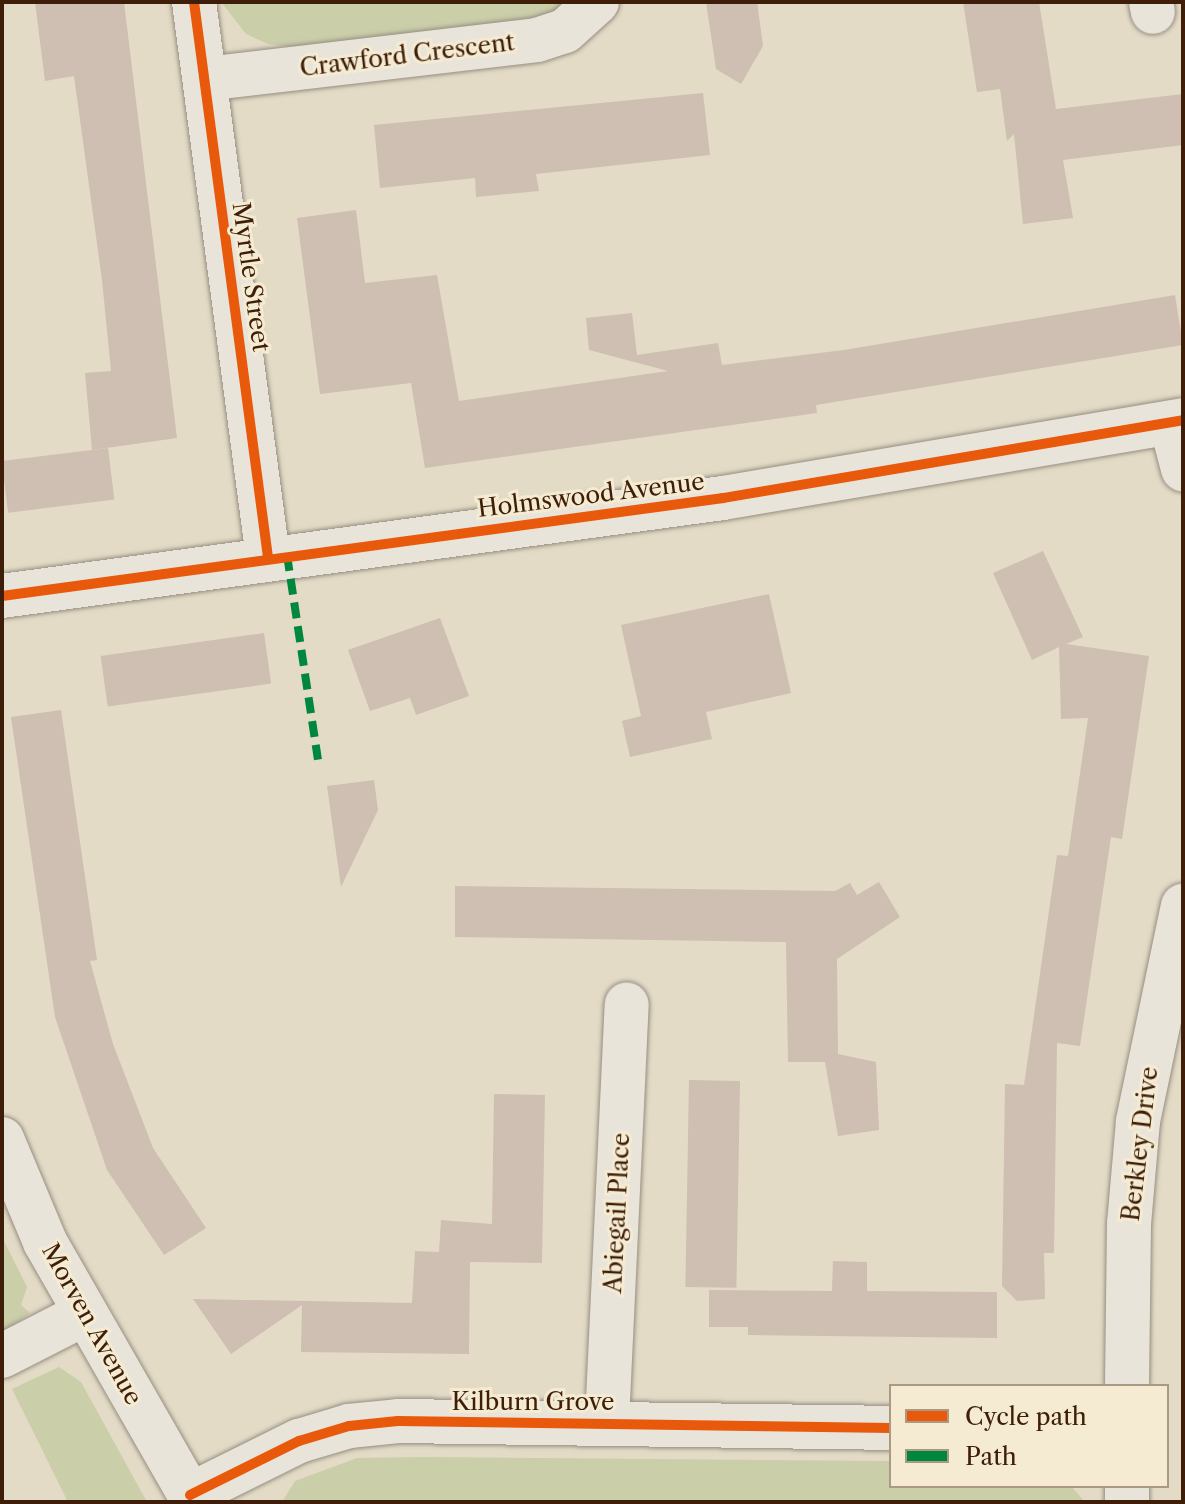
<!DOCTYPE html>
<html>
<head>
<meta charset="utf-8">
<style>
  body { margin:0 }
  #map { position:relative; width:1185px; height:1504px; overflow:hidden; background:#e3dbc6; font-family:"Libre Caslon Text",serif }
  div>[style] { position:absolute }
  .green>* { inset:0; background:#cacea9 }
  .building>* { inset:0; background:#cfbeb2; transform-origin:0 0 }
  .roads { filter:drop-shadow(0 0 2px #978e80) drop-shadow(0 0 2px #978e80) }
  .street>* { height:44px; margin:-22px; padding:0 22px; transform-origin:22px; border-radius:22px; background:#e9e4da }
  .secondary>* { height:44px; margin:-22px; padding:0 22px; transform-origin:22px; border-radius:22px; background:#e9e4da }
  .quiet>* { height:8px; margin-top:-4px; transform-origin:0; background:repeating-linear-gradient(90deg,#00873e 0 16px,transparent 0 24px) }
  .cycleway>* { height:10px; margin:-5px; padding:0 5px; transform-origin:5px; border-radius:5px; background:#e8590c }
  span { translate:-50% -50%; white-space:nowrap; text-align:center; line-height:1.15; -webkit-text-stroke:6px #f5ebd2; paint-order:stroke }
  .street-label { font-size:24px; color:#3e1e09 }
  .frame { position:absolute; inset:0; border:4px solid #3e1e09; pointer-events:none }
  .legend { position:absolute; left:889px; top:1384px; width:280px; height:104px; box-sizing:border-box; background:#f5ebd2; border:2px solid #ac9982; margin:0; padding:10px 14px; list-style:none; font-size:24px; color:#3e1e09 }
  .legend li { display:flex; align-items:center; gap:16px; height:40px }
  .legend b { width:40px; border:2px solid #ac9982 }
</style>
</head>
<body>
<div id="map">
  <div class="green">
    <div style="clip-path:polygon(221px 2px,577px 2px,555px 15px,532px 19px,293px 47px,268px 44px,246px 34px)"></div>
    <div style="clip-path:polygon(2px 1237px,27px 1287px,21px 1305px,30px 1313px,2px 1333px)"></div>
    <div style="clip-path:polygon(59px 1367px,81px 1382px,147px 1502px,68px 1502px,12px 1389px)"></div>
    <div style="clip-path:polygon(423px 1457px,891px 1461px,891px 1486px,1071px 1486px,1085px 1502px,282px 1502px,295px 1481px,357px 1458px)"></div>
  </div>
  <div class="building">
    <div style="clip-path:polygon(35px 2px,124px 2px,177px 438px,92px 450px,85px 373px,111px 371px,102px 280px,74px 76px,45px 81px)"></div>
    <div style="clip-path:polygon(706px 2px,757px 2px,763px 46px,741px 84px,716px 69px)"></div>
    <div style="clip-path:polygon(963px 2px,1039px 2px,1056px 109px,1183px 94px,1183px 145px,1063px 160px,1073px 218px,1023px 224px,1014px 134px,1007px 141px,1000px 89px,977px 92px)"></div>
    <div style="clip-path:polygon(703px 93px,710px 155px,536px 174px,539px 191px,476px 197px,475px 178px,380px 188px,374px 125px)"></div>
    <div style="clip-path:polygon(356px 210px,365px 283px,437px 275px,459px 401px,668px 371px,589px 350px,586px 318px,632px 313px,637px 355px,718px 343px,722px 365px,844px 350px,1175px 295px,1183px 345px,816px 405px,817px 413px,425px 468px,411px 383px,320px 394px,297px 218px)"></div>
    <div style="left:108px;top:448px;width:52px;height:107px;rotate:83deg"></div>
    <div style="clip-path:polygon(1043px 551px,1083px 637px,1066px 644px,1149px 656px,1122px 839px,1111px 837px,1080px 1046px,1057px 1043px,1054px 1253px,1044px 1253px,1045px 1299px,1017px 1301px,1002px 1286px,1005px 1084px,1024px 1085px,1057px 855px,1068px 856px,1088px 718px,1061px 719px,1059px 647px,1032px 660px,993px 573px)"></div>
    <div style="clip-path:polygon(769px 594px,791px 693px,706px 712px,712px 739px,630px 757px,622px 721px,641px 716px,621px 625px)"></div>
    <div style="clip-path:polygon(440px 618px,469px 696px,416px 715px,410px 698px,370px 711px,348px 650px)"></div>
    <div style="left:264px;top:633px;width:51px;height:165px;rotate:82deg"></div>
    <div style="clip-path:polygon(61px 710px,97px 960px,90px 961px,113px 1044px,153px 1148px,206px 1228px,164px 1255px,107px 1170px,55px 1017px,11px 717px)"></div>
    <div style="clip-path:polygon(374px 780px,378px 810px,341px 887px,327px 786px)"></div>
    <div style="clip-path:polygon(879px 882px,900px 917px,837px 959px,838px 1054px,876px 1062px,879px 1130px,838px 1136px,825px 1062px,788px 1062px,786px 942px,455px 937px,455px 886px,835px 891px,850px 883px,857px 895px)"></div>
    <div style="left:689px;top:1080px;width:51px;height:207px;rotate:1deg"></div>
    <div style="clip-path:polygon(494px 1094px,545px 1095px,542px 1263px,470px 1262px,469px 1354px,301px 1352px,302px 1305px,231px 1354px,193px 1299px,412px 1303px,415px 1251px,439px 1252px,441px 1220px,492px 1224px)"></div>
    <div style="clip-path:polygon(833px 1261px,867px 1262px,867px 1291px,997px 1292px,997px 1338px,748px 1335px,748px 1327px,709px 1327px,709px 1290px,832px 1291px)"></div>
  </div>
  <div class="roads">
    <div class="street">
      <div style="left:194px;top:2px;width:560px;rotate:82.41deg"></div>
      <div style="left:1151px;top:2px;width:10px;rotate:79deg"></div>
      <div style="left:205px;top:79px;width:334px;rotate:-6.7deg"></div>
      <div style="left:537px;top:40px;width:29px;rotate:-18deg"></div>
      <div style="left:565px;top:31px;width:43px;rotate:-42.2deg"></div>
      <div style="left:1171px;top:423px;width:48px;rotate:75.4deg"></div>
      <div style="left:2px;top:1356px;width:92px;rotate:-27.1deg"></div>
      <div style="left:1127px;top:1386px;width:162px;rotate:-89.3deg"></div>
      <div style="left:1129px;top:1224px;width:103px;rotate:-85deg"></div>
      <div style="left:1138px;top:1121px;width:220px;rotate:-78.2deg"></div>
      <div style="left:607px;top:1422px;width:418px;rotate:-87.3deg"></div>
      <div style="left:1127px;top:1486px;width:16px;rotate:90deg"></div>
      <div style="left:190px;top:1495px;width:122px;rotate:-26.4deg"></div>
      <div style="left:299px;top:1441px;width:52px;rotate:-16.7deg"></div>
      <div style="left:349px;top:1426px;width:49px;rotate:-5.8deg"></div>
      <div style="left:398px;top:1421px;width:493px;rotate:0.8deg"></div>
    </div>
    <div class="secondary">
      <div style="left:2px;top:596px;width:728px;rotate:-7.74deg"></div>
      <div style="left:723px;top:498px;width:467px;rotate:-9.6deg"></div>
      <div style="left:2px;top:1139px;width:112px;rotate:67.3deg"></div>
      <div style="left:45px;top:1242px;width:300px;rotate:60.2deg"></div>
    </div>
  </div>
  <div class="quiet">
    <div style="left:287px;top:555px;width:207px;rotate:81.4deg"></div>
  </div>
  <div class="cycleway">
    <div style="left:194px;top:2px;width:560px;rotate:82.41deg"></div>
    <div style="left:2px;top:596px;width:728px;rotate:-7.74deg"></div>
    <div style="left:723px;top:498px;width:467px;rotate:-9.6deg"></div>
    <div style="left:190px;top:1495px;width:122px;rotate:-26.4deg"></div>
    <div style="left:299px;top:1441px;width:52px;rotate:-16.7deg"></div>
    <div style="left:349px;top:1426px;width:49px;rotate:-5.8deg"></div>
    <div style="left:398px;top:1421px;width:493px;rotate:0.8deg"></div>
  </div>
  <div class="street-label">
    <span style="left:407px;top:55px;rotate:-7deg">Crawford Crescent</span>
    <span style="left:251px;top:277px;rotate:82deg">Myrtle Street</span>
    <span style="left:591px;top:495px;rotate:-7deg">Holmswood Avenue</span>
    <span style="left:1140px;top:1144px;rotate:-83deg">Berkley Drive</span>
    <span style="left:617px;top:1213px;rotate:-87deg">Abiegail Place</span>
    <span style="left:92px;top:1324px;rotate:61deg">Morven Avenue</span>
    <span style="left:533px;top:1402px">Kilburn Grove</span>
  </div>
  <div class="frame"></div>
  <ul class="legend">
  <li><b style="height:10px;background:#e8590c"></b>Cycle path</li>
  <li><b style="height:10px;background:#00873e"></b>Path</li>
  </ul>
</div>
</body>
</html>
